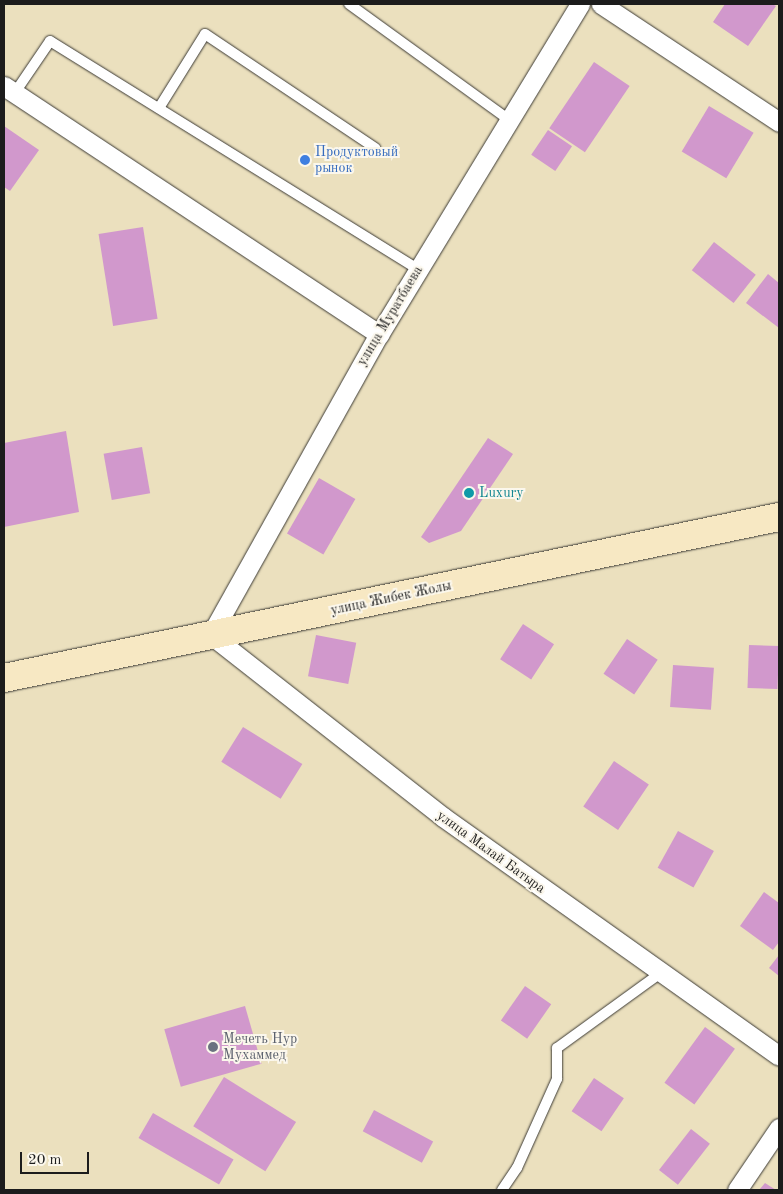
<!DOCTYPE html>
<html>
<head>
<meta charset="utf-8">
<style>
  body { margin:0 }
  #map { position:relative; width:783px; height:1194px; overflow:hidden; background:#ebe0be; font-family:"Old Standard TT",serif }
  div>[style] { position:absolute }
  .building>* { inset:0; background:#d198cc; transform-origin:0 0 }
  .roads { filter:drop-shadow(0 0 1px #3b3934) drop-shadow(0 0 1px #3b3934) }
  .lane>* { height:10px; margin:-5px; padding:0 5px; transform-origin:5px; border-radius:5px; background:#fff }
  .street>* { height:19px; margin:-9.5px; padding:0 9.5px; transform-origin:9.5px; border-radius:9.5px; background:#fff }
  .secondary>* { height:28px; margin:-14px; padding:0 14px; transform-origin:14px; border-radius:14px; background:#f7e8c3 }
  .dots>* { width:14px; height:14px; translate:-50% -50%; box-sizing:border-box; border:2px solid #fbf7ec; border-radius:50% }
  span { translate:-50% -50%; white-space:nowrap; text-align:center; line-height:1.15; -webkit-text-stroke:4px #fbf7ec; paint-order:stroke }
  .shop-label { font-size:14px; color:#366cbe }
  .left { translate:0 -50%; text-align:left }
  .street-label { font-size:14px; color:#1c1c1c }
  .culture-label { font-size:14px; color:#0d838f }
  .worship-label { font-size:14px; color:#5b616d }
  .frame { position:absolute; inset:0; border:5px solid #1c1c1c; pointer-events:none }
  .scale { position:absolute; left:20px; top:1152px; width:69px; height:22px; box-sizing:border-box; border:2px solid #1c1c1c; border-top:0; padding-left:6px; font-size:15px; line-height:18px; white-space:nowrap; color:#1c1c1c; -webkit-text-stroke:4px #fbf7ec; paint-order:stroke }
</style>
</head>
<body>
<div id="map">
  <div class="building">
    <div style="clip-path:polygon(725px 4px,772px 4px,776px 6px,748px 46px,713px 22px)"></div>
    <div style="left:594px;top:62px;width:43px;height:80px;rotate:34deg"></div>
    <div style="left:709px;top:106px;width:52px;height:53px;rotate:31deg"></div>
    <div style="clip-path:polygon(4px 126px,39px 150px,10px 191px,4px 187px)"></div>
    <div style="left:548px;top:130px;width:29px;height:30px;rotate:34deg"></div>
    <div style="left:143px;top:227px;width:93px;height:45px;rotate:81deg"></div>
    <div style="left:714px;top:242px;width:53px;height:36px;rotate:38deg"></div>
    <div style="clip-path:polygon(768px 274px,779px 283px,779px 328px,746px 303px)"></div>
    <div style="clip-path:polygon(66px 431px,79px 512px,4px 527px,4px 443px)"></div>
    <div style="clip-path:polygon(488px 438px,513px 454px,461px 531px,429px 543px,421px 537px)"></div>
    <div style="left:142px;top:447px;width:47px;height:39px;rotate:80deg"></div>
    <div style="left:319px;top:478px;width:42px;height:64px;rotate:30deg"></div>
    <div style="left:523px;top:624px;width:37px;height:42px;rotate:33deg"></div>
    <div style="left:316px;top:635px;width:41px;height:42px;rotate:11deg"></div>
    <div style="left:627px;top:639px;width:37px;height:42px;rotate:34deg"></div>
    <div style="left:749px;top:645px;width:30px;height:43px;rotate:2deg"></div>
    <div style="left:673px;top:665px;width:41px;height:42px;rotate:4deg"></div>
    <div style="left:243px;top:727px;width:70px;height:41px;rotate:32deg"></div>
    <div style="left:614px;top:761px;width:42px;height:55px;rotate:34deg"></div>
    <div style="left:678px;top:831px;width:41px;height:42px;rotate:29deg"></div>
    <div style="clip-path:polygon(764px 892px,779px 903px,779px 942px,773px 950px,740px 926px)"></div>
    <div style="clip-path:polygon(779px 955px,779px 976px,769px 968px)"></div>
    <div style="left:525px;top:986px;width:32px;height:42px;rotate:35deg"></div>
    <div style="left:245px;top:1006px;width:60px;height:84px;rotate:74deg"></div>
    <div style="left:705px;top:1027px;width:37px;height:69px;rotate:36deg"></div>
    <div style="left:224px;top:1077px;width:85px;height:58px;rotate:32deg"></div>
    <div style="left:594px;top:1078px;width:36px;height:40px;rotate:34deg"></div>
    <div style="left:374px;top:1110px;width:67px;height:24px;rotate:28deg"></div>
    <div style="left:153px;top:1113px;width:93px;height:29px;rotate:30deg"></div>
    <div style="left:691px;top:1129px;width:24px;height:52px;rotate:38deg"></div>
    <div style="clip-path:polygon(765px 1183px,776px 1190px,759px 1190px)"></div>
  </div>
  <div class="roads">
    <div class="lane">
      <div style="left:349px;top:4px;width:198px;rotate:35.9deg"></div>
      <div style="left:14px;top:94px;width:64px;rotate:-55.8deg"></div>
      <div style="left:50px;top:41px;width:433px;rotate:31.8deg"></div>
      <div style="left:159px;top:108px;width:87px;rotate:-58.1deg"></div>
      <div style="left:205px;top:34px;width:205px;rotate:33.8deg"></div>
      <div style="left:502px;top:1190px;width:27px;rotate:-56deg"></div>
      <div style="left:517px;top:1168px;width:98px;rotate:-65.8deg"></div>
      <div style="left:557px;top:1079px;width:31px;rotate:-90deg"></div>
      <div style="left:557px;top:1048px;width:125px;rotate:-35.9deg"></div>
    </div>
    <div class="street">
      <div style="left:580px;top:4px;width:386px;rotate:121.3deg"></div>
      <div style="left:379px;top:334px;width:345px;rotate:119.2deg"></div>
      <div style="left:211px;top:635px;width:295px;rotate:38.1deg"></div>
      <div style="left:443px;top:817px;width:412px;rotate:35.4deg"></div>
      <div style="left:601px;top:4px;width:214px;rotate:33.5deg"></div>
      <div style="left:4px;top:86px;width:450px;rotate:33.5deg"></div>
      <div style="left:737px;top:1190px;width:75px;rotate:-55.9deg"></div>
    </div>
    <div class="secondary">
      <div style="left:4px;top:678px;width:792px;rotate:-11.74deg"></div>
    </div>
  </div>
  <div class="dots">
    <div style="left:305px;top:160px;background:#3f7fe0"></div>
    <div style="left:469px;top:493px;background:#0f9aa8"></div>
    <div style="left:213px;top:1047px;background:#6b7280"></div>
  </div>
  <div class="shop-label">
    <span class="left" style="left:315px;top:160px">Продуктовый<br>рынок</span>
  </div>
  <div class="street-label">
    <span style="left:390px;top:316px;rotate:-59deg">улица Муратбаева</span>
    <span style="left:391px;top:598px;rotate:-12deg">улица Жибек Жолы</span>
    <span style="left:491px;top:852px;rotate:36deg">улица Малай Батыра</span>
  </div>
  <div class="culture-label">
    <span class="left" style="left:479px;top:493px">Luxury</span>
  </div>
  <div class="worship-label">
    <span class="left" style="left:223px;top:1047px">Мечеть Нур<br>Мухаммед</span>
  </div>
  <div class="frame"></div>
  <div class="scale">20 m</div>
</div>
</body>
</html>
